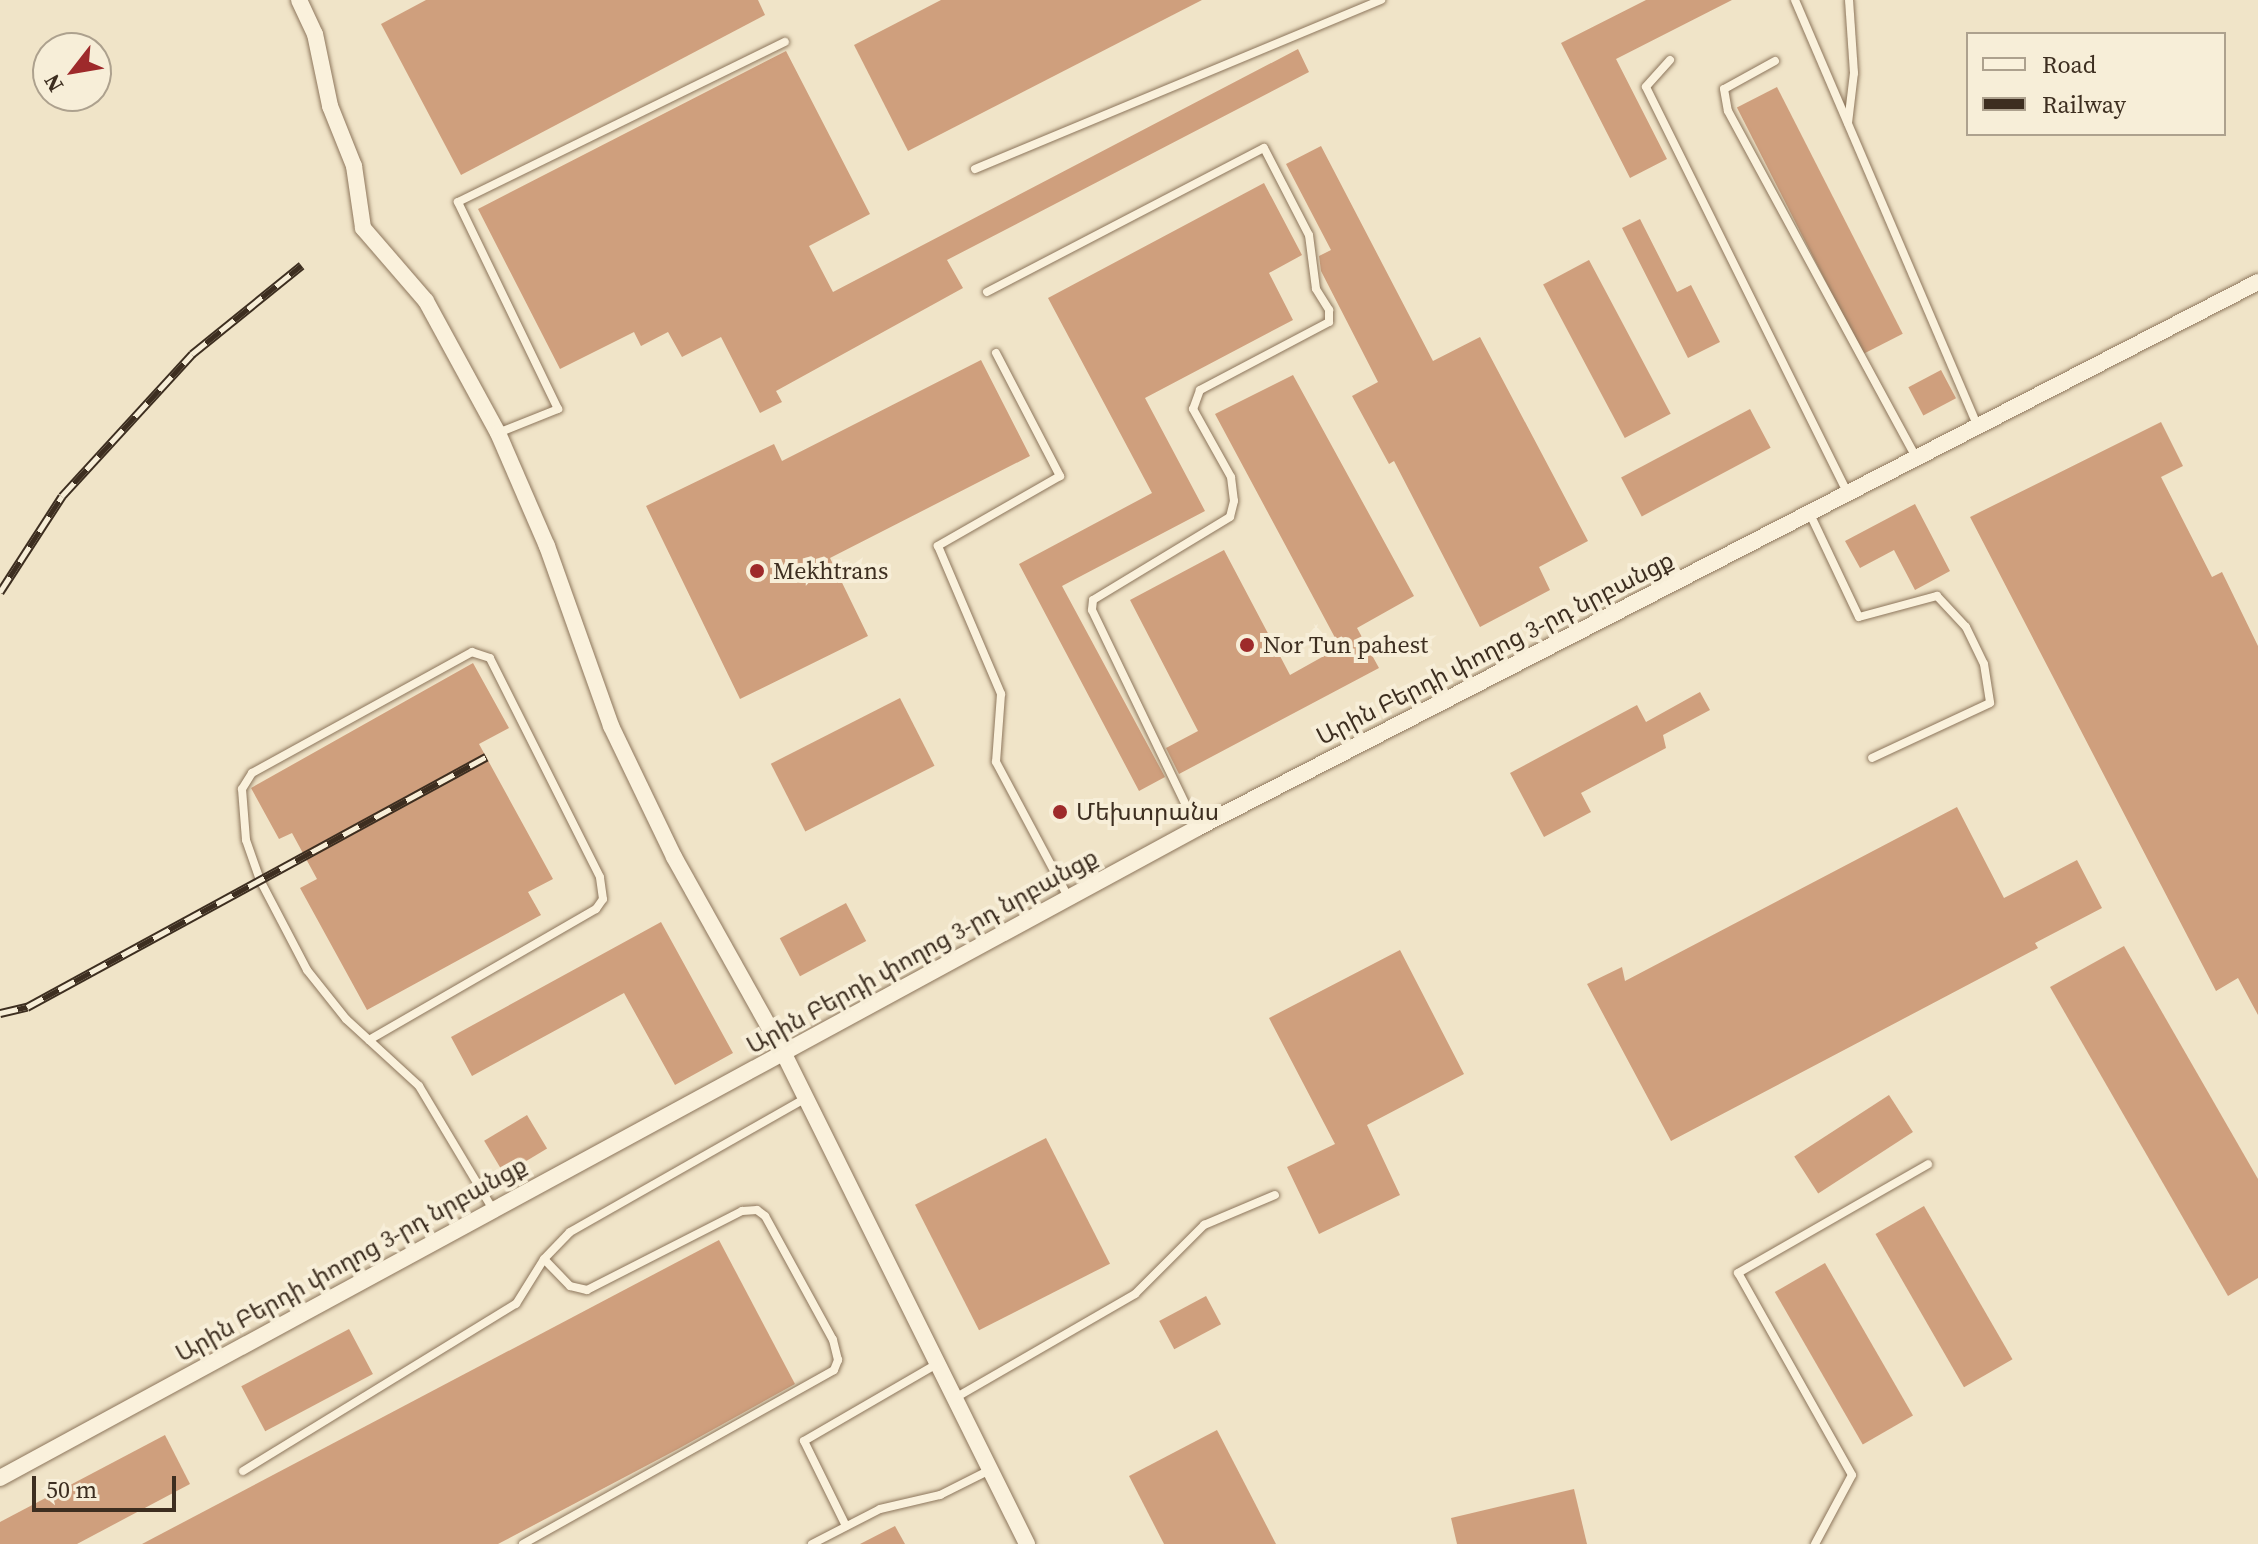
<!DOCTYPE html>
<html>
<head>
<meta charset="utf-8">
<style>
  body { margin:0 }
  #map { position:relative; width:2258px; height:1544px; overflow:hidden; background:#f0e4c8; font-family:"Source Serif 4","Noto Sans Armenian",serif }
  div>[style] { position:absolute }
  .building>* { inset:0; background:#cf9f7d; transform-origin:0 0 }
  .roads { filter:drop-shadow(0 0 2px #8d765c) drop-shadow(0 0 2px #8d765c) }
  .service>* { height:8px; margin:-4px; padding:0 4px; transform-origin:4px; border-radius:4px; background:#faf1dc }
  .minor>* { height:16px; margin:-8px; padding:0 8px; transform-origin:8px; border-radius:8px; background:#faf1dc }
  .rail>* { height:9px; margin-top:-4.5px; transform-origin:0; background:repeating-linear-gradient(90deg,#f7eed8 0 18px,#3d2e20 0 36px); box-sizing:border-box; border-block:2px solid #3d2e20 }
  .dots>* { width:22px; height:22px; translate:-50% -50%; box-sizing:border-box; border:4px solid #f7eed8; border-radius:50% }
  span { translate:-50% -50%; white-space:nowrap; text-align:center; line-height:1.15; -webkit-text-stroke:8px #f7eed8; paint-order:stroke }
  .poi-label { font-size:24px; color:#3d2e20 }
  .left { translate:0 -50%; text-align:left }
  .street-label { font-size:24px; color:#3d2e20 }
  .legend { position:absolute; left:1966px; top:32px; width:260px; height:104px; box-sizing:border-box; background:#f7eed8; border:2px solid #ada18e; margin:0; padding:10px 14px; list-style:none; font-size:24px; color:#3d2e20 }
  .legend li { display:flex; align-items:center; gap:16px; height:40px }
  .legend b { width:40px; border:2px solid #ada18e }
  .north { position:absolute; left:32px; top:32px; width:80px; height:80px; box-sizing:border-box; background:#f7eed8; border:2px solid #ada18e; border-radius:50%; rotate:239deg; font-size:22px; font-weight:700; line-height:32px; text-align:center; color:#3d2e20 }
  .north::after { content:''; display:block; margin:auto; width:28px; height:36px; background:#9e2a2b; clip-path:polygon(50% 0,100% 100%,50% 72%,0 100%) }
  .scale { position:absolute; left:32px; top:1476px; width:144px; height:36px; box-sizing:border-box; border:4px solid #3d2e20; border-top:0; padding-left:10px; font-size:24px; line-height:28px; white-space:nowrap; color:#3d2e20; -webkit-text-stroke:6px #f7eed8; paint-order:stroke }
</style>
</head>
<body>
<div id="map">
  <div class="building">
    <div style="clip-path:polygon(426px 0,758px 0,765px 15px,461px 175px,381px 24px)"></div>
    <div style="clip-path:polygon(941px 0,1202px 0,908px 151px,854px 45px)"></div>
    <div style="clip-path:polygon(1646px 0,1732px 0,1616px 59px,1667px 159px,1630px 178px,1561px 43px)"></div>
    <div style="clip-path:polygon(1298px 49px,1309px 72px,947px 260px,963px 288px,776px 391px,782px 402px,760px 413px,721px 337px,682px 357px,668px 332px,641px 346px,634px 332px,560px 369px,478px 209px,786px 51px,870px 214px,809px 246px,833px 292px)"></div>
    <div style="left:1777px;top:87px;width:277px;height:45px;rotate:63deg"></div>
    <div style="clip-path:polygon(1321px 146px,1433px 361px,1480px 337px,1588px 541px,1539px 567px,1550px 590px,1480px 627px,1394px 461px,1389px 464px,1352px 396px,1378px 382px,1321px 271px,1319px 256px,1331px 250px,1286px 164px)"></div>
    <div style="clip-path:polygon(1264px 183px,1302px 255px,1269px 273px,1293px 320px,1145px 398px,1205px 511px,1062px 586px,1165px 777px,1139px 791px,1019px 564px,1152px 493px,1048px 298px)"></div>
    <div style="clip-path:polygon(1640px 219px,1677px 292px,1691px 285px,1720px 342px,1688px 358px,1622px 228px)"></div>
    <div style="left:1589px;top:260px;width:174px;height:52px;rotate:62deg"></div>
    <div style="clip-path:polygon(981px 360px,1030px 456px,830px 558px,868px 636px,740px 699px,646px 506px,774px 444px,782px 461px)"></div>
    <div style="left:1941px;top:370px;width:32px;height:37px;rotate:62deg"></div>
    <div style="clip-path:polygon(1293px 375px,1414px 596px,1357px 628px,1379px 668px,1179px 774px,1166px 748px,1198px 731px,1130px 600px,1224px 550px,1290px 675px,1340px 647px,1215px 414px)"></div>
    <div style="left:1750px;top:409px;width:44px;height:146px;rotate:62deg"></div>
    <div style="clip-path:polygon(2161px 422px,2183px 466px,2161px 477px,2212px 577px,2222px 572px,2258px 646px,2258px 1015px,2238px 978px,2216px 991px,1970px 517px)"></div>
    <div style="clip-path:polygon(1915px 504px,1950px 571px,1915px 590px,1894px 550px,1860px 568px,1845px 541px)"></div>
    <div style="clip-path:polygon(473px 663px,509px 728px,479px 744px,553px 879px,528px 892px,541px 915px,367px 1010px,300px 888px,317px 879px,292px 833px,279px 839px,251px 788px)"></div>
    <div style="clip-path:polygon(1700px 692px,1710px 710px,1663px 735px,1666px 748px,1581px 793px,1591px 812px,1544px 837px,1510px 773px,1637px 705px,1646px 722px)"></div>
    <div style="left:900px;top:698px;width:76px;height:145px;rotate:63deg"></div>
    <div style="clip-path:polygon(1957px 807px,2004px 898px,2077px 860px,2102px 908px,2035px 943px,2038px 948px,1671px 1141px,1587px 984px,1622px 967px,1625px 981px)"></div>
    <div style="left:846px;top:903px;width:43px;height:75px;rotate:62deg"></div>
    <div style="clip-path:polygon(661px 922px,733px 1053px,675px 1085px,624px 993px,472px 1076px,451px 1037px)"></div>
    <div style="clip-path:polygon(2124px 946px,2258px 1179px,2258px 1278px,2228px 1296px,2050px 987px)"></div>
    <div style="clip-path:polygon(1400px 950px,1464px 1074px,1367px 1125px,1400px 1195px,1319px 1234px,1287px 1167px,1335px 1144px,1269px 1018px)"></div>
    <div style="left:1889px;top:1095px;width:44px;height:113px;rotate:57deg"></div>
    <div style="left:527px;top:1115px;width:39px;height:50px;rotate:59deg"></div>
    <div style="left:1046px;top:1138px;width:141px;height:147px;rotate:63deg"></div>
    <div style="left:1924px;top:1206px;width:177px;height:56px;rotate:60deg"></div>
    <div style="clip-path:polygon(719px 1240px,795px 1384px,678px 1449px,498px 1544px,142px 1544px)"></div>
    <div style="left:1825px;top:1263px;width:176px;height:58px;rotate:60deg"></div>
    <div style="left:1206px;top:1296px;width:32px;height:53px;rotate:62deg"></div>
    <div style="left:349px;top:1329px;width:51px;height:122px;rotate:62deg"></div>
    <div style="clip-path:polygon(1217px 1430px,1276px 1544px,1164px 1544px,1129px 1476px)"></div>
    <div style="clip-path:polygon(165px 1435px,190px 1484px,77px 1544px,0 1544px,0 1522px)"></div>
    <div style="clip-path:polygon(1574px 1489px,1587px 1544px,1457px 1544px,1451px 1518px)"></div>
    <div style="clip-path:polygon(895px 1526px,905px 1544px,860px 1544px)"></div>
  </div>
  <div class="roads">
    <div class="service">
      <div style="left:1795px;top:0;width:465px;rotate:66.8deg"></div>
      <div style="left:1670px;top:60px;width:36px;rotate:132deg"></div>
      <div style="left:1646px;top:87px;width:454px;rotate:63.6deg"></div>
      <div style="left:1775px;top:61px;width:58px;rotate:151.2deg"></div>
      <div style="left:1724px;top:89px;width:22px;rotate:80deg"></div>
      <div style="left:1728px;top:111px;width:396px;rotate:61.5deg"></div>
      <div style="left:1848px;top:123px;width:50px;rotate:-83.2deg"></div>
      <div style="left:1854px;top:73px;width:73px;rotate:-93.9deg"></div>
      <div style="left:975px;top:169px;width:440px;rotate:-22.6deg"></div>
      <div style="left:987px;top:292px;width:312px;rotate:-27.5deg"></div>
      <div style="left:1264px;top:148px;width:98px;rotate:62.7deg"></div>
      <div style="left:1309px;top:235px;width:54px;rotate:82.6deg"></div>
      <div style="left:1316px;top:289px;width:25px;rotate:58deg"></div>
      <div style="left:1329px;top:310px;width:12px;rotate:90deg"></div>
      <div style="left:1329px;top:322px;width:146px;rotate:152.2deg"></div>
      <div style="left:1200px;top:390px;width:20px;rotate:110deg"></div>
      <div style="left:1193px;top:409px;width:78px;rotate:60.8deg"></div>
      <div style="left:1231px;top:477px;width:24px;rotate:83deg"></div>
      <div style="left:1234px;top:501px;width:16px;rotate:104deg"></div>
      <div style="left:1230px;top:517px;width:160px;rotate:148.8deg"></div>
      <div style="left:1093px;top:600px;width:10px;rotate:96deg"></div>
      <div style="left:1092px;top:610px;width:242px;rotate:64.3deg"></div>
      <div style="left:996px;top:353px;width:139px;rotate:62.5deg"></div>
      <div style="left:1060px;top:476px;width:141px;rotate:150.2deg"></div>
      <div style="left:938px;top:546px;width:161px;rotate:66.9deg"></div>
      <div style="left:1001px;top:694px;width:68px;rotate:94.2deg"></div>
      <div style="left:996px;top:762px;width:153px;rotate:61.9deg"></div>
      <div style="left:498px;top:433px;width:65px;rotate:-21.8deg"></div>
      <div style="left:558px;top:409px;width:230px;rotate:-115.8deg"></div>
      <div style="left:458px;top:202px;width:364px;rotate:-26.1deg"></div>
      <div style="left:1810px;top:514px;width:114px;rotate:64.6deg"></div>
      <div style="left:1859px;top:617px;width:81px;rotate:-15.1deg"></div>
      <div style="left:1937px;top:596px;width:42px;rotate:46.9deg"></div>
      <div style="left:1966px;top:627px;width:41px;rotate:64.1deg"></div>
      <div style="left:1984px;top:664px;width:39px;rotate:81deg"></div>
      <div style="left:1990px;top:703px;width:130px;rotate:155deg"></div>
      <div style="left:369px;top:1040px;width:262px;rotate:-30deg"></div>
      <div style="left:596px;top:909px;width:12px;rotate:-55deg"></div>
      <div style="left:603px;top:899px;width:22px;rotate:-98deg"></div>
      <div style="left:600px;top:877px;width:245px;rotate:-116.7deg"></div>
      <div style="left:490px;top:658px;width:19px;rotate:-162deg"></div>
      <div style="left:472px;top:652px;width:251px;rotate:151.2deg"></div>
      <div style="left:252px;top:773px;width:19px;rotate:122deg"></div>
      <div style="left:242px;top:789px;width:51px;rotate:85.5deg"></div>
      <div style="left:246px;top:840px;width:42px;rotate:70.7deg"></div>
      <div style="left:260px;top:880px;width:102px;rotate:62.4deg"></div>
      <div style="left:307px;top:970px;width:63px;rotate:51.5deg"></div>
      <div style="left:346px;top:1019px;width:99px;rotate:42.5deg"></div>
      <div style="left:419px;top:1086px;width:142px;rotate:59.1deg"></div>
      <div style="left:955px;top:1398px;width:208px;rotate:-30deg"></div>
      <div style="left:1135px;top:1294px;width:98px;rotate:-45deg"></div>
      <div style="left:1204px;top:1225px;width:77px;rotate:-22.9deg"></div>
      <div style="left:243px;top:1471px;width:320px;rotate:-31.5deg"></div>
      <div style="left:516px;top:1304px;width:53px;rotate:-58.1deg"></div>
      <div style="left:544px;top:1259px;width:37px;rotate:-46deg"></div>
      <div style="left:570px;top:1232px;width:271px;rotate:-29.6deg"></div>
      <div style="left:846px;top:1526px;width:95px;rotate:-116.3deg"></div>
      <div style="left:804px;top:1441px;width:154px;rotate:-30.1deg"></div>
      <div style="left:523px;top:1544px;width:356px;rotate:-29.2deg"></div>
      <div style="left:834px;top:1370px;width:11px;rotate:-68deg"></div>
      <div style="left:838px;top:1360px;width:21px;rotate:-104deg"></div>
      <div style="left:833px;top:1340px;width:141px;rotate:-118.7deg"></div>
      <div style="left:765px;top:1216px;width:10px;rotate:-143deg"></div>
      <div style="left:757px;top:1210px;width:15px;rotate:176deg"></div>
      <div style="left:742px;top:1211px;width:174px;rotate:153deg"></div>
      <div style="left:587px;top:1290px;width:17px;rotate:-167deg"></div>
      <div style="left:570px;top:1286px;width:37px;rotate:-134deg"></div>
      <div style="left:812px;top:1544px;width:76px;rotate:-27.2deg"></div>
      <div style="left:880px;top:1509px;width:62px;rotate:-13.1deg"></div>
      <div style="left:940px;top:1495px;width:56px;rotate:-26.6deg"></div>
      <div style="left:1815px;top:1544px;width:78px;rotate:-61.8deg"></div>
      <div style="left:1852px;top:1475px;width:232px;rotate:-119.4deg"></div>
      <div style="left:1738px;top:1273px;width:219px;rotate:-29.8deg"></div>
    </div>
    <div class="minor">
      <div style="left:299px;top:0;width:38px;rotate:65deg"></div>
      <div style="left:315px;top:34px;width:74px;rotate:78.2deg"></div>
      <div style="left:330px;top:106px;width:65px;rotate:68.2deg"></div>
      <div style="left:354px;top:166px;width:63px;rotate:81.7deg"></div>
      <div style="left:363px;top:228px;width:96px;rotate:49.2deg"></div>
      <div style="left:426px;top:301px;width:150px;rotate:61.4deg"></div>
      <div style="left:498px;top:433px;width:123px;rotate:66.6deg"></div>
      <div style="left:547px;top:546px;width:191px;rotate:70.4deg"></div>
      <div style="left:611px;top:726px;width:145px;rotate:64.3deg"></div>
      <div style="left:674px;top:857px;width:226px;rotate:60.8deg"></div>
      <div style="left:784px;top:1054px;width:547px;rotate:63.62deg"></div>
      <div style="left:0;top:1478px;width:1362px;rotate:-28.5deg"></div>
      <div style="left:1197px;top:828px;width:1193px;rotate:-27.23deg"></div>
    </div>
  </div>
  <div class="rail">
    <div style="left:0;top:592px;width:114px;rotate:-57.1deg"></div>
    <div style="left:62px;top:496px;width:193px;rotate:-47.5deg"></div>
    <div style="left:192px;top:354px;width:141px;rotate:-39deg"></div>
    <div style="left:0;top:1013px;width:28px;rotate:-13deg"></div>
    <div style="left:27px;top:1007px;width:523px;rotate:-28.58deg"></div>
  </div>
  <div class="dots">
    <div style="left:757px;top:571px;background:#9e2a2b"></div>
    <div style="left:1247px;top:645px;background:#9e2a2b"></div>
    <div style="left:1060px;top:812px;background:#9e2a2b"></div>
  </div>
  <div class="poi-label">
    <span class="left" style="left:773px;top:571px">Mekhtrans</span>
    <span class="left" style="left:1263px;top:645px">Nor Tun pahest</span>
    <span class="left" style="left:1076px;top:812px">Մեխտրանս</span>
  </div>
  <div class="street-label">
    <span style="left:1495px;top:648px;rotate:-27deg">Արին Բերդի փողոց 3-րդ նրբանցք</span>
    <span style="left:922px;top:951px;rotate:-29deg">Արին Բերդի փողոց 3-րդ նրբանցք</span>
    <span style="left:351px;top:1259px;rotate:-29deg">Արին Բերդի փողոց 3-րդ նրբանցք</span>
  </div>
  <ul class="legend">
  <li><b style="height:10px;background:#faf1dc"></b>Road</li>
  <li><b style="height:10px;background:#3d2e20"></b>Railway</li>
  </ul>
  <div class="north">N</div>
  <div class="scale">50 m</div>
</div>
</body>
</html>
